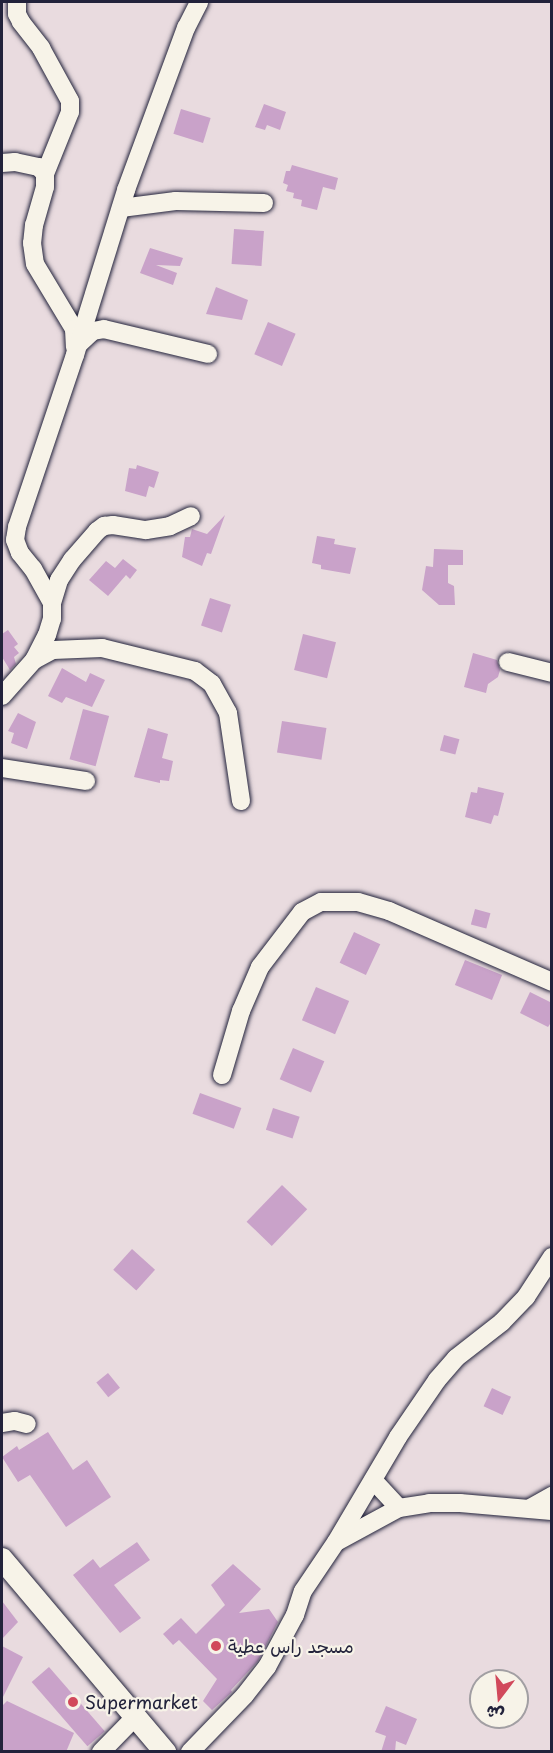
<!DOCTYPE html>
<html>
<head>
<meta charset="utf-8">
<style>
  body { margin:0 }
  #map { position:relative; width:553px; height:1753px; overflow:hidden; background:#e9dbdf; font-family:"Playpen Sans","Playpen Sans Arabic",sans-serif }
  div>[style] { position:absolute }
  .building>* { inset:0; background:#c9a2c9; transform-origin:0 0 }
  .roads { filter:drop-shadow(0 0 2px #22223b) drop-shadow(0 0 2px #22223b) }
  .minor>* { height:18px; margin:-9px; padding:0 9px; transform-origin:9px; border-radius:9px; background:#f7f3e8 }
  .major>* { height:22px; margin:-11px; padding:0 11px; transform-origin:11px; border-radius:11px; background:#f7f3e8 }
  .dots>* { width:16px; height:16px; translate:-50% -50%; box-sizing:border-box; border:3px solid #f7f3e8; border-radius:50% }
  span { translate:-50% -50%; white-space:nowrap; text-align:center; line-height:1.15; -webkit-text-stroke:4.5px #f7f3e8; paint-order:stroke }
  .poi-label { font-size:18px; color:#22223b }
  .left { translate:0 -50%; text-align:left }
  .frame { position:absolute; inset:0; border:3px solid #22223b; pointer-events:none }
  .north { position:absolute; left:469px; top:1669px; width:60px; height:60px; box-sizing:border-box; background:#f7f3e8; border:2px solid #a29fa3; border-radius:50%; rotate:196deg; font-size:16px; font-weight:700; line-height:24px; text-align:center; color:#22223b }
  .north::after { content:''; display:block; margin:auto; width:21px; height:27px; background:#d1495b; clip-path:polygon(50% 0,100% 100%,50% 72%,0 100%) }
</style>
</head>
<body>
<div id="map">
  <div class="building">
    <div style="clip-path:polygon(264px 104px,286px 112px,280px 130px,267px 125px,265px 130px,255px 127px)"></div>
    <div style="left:181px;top:109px;width:31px;height:26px;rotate:17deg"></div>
    <div style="clip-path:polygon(292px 165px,338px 178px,335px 190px,323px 187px,317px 210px,301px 206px,302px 200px,293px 198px,294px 193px,286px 191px,288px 185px,283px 183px,286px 171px,290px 171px)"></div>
    <div style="left:234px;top:229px;width:30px;height:35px;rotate:4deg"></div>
    <div style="clip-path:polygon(150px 248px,183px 258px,180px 266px,156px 265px,177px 273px,173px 285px,140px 273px)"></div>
    <div style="clip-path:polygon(216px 287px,248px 300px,242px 320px,206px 314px)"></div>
    <div style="left:268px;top:322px;width:30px;height:35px;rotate:23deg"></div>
    <div style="clip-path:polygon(137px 465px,159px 472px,154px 488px,149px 486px,146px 497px,125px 491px,129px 468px,136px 469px)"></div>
    <div style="clip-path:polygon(225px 515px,211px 554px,207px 553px,202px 566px,182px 557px,185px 537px,190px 537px,192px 529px,207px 534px)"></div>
    <div style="clip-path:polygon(317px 536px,335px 539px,334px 544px,356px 548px,350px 574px,321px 569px,321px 565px,312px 563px)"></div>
    <div style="clip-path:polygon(434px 549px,463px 550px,463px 565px,448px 565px,448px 583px,454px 586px,455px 605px,439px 605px,422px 590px,426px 566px,433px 567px)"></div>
    <div style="clip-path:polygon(123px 559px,137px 570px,130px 579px,126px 575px,108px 596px,89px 580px,106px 561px,115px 568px)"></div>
    <div style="left:210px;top:598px;width:22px;height:29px;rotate:18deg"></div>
    <div style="clip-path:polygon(8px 630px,18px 644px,14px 647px,19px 653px,14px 657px,16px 664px,10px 670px,2px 657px,2px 634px)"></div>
    <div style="left:303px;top:634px;width:34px;height:37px;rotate:14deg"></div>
    <div style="clip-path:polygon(473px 653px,497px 660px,500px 670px,498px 677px,488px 684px,486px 693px,464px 687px)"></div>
    <div style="clip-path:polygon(62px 668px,86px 682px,90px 673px,105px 680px,92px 707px,66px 697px,62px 703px,48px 696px)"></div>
    <div style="left:83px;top:709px;width:27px;height:52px;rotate:15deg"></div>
    <div style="clip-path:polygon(18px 713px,36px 722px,27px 749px,11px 743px,14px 733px,8px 731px)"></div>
    <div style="left:282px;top:721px;width:45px;height:32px;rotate:9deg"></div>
    <div style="clip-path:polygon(148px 728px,168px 734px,162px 758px,173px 761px,169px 781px,160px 780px,160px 783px,134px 777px)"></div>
    <div style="left:444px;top:735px;width:16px;height:16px;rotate:15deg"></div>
    <div style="clip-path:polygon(478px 787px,504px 793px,498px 816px,494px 815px,491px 824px,465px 817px,471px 792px,477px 793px)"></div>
    <div style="left:475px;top:909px;width:16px;height:16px;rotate:15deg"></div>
    <div style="left:354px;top:932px;width:29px;height:34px;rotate:25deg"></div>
    <div style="left:465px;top:960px;width:40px;height:27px;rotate:22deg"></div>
    <div style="left:316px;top:987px;width:36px;height:36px;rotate:23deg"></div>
    <div style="clip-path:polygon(530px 992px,552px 1003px,552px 1021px,548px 1027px,520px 1013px)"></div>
    <div style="left:293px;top:1048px;width:34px;height:34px;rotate:23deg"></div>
    <div style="left:200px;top:1093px;width:44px;height:22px;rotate:20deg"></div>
    <div style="left:273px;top:1108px;width:28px;height:23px;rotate:18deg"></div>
    <div style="left:282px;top:1185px;width:35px;height:51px;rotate:44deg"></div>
    <div style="left:132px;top:1249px;width:31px;height:28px;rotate:42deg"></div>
    <div style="left:108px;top:1373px;width:19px;height:15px;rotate:51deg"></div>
    <div style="left:492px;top:1388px;width:21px;height:20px;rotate:25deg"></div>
    <div style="clip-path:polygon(48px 1432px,73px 1470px,87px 1460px,111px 1497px,66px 1527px,30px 1475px,18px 1482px,2px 1457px,17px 1446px,19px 1450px)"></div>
    <div style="clip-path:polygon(137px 1542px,150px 1560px,114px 1585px,141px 1618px,120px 1633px,73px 1575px,93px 1559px,100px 1568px)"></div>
    <div style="clip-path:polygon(233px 1564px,261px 1589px,239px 1613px,269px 1609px,278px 1622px,258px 1661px,231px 1690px,232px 1692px,212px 1710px,203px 1701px,217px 1679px,179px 1640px,173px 1645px,163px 1634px,181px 1618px,196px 1634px,225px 1605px,211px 1585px)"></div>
    <div style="clip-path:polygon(2px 1601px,18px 1622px,2px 1639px)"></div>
    <div style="clip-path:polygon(2px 1646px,23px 1657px,2px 1699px)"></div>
    <div style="left:49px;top:1667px;width:85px;height:23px;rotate:49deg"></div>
    <div style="clip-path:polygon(7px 1701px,74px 1733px,66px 1752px,2px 1752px,2px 1706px)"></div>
    <div style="clip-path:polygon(386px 1706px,417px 1719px,406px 1745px,396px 1741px,395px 1752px,381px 1752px,386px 1736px,375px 1732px)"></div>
  </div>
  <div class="roads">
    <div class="minor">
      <div style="left:17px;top:2px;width:12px;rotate:90deg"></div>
      <div style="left:17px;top:14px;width:9px;rotate:63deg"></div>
      <div style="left:21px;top:22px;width:33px;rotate:52deg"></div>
      <div style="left:41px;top:48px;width:60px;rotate:61.3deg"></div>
      <div style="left:70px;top:101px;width:11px;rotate:90deg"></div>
      <div style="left:70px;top:112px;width:67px;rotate:112deg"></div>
      <div style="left:45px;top:174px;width:13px;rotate:90deg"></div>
      <div style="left:45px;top:187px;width:40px;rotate:106deg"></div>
      <div style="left:34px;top:225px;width:18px;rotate:96deg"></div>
      <div style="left:32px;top:243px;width:21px;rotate:82deg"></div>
      <div style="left:35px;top:264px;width:76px;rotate:59deg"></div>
      <div style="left:74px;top:329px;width:18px;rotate:87deg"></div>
      <div style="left:2px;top:163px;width:13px;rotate:-4deg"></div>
      <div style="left:15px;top:162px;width:25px;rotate:12deg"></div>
      <div style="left:39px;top:167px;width:9px;rotate:49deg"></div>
      <div style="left:121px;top:208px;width:55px;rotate:-7.3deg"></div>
      <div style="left:176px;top:201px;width:88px;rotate:1.3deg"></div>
      <div style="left:79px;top:344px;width:19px;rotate:-43deg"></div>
      <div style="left:93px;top:331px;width:11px;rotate:-10deg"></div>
      <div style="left:104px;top:329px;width:107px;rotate:13.5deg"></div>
      <div style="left:52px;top:603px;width:39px;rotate:-119deg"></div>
      <div style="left:33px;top:569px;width:21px;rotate:-129deg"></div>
      <div style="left:20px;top:553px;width:14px;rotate:-111deg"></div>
      <div style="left:15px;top:540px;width:13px;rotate:-81deg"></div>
      <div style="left:17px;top:527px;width:182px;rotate:-71.4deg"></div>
      <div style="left:75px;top:355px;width:173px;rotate:-72.8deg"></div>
      <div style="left:126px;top:190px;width:173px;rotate:-69.7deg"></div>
      <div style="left:186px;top:28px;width:29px;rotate:-63deg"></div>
      <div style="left:34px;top:660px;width:21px;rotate:-28deg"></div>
      <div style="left:53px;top:650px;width:49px;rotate:-2.3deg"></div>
      <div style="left:102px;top:648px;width:96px;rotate:13.9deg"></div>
      <div style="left:195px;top:671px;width:21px;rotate:37deg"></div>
      <div style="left:212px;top:684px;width:33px;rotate:61deg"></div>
      <div style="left:228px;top:713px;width:89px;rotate:81.6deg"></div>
      <div style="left:508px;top:662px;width:45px;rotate:14deg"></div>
      <div style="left:2px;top:696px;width:48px;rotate:-48.4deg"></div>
      <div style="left:34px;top:660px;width:28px;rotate:-63deg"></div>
      <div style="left:47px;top:635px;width:17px;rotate:-73deg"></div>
      <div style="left:52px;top:619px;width:16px;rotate:-90deg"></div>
      <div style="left:52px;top:603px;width:24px;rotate:-73deg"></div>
      <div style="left:59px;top:580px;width:24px;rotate:-57deg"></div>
      <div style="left:72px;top:560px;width:38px;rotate:-49deg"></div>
      <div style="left:97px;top:531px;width:9px;rotate:-36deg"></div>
      <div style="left:104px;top:526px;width:9px;rotate:-6deg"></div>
      <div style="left:113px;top:525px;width:33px;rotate:9deg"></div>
      <div style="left:146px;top:530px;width:24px;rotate:-9deg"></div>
      <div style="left:170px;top:526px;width:23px;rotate:-25deg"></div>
      <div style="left:2px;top:768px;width:85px;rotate:8.8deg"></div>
      <div style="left:222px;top:1075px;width:67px;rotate:-73.5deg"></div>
      <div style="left:241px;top:1011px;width:48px;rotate:-66.6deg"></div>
      <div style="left:260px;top:967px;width:69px;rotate:-52.6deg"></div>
      <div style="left:302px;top:912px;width:21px;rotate:-28deg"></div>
      <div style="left:321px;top:902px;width:37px"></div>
      <div style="left:358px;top:902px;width:32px;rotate:16deg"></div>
      <div style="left:389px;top:911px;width:178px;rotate:23.5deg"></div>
      <div style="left:2px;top:1423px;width:13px;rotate:-9deg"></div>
      <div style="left:15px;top:1421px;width:12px;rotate:14deg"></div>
      <div style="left:373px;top:1480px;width:38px;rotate:47deg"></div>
      <div style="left:530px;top:1508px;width:25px;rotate:-29deg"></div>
      <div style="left:338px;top:1541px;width:69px;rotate:-28.4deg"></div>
      <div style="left:399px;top:1508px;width:30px;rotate:-9deg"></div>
      <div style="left:429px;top:1503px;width:31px"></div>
      <div style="left:460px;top:1503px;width:92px;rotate:5deg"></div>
      <div style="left:101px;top:1752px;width:50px;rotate:-45.8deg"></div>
      <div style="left:190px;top:1752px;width:79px;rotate:-46deg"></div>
      <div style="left:245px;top:1695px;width:36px;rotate:-52deg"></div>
      <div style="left:267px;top:1667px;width:59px;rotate:-61.7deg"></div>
      <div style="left:295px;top:1615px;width:25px;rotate:-72deg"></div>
      <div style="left:303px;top:1591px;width:59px;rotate:-56deg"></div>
      <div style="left:336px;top:1542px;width:122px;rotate:-59.4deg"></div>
      <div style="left:398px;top:1437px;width:69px;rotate:-55.6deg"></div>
      <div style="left:437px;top:1380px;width:29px;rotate:-49deg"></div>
      <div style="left:456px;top:1358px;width:58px;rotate:-38deg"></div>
      <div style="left:502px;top:1322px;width:35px;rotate:-46deg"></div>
      <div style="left:526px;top:1297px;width:48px;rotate:-57deg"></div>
    </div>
    <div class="major">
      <div style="left:2px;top:1559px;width:253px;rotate:49.8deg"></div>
    </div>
  </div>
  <div class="dots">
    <div style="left:216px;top:1646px;background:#d1495b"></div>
    <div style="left:73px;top:1702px;background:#d1495b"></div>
  </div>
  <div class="poi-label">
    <span class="left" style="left:228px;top:1646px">مسجد راس عطية</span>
    <span class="left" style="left:85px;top:1702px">Supermarket</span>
  </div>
  <div class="frame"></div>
  <div class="north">ش</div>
</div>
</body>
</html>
